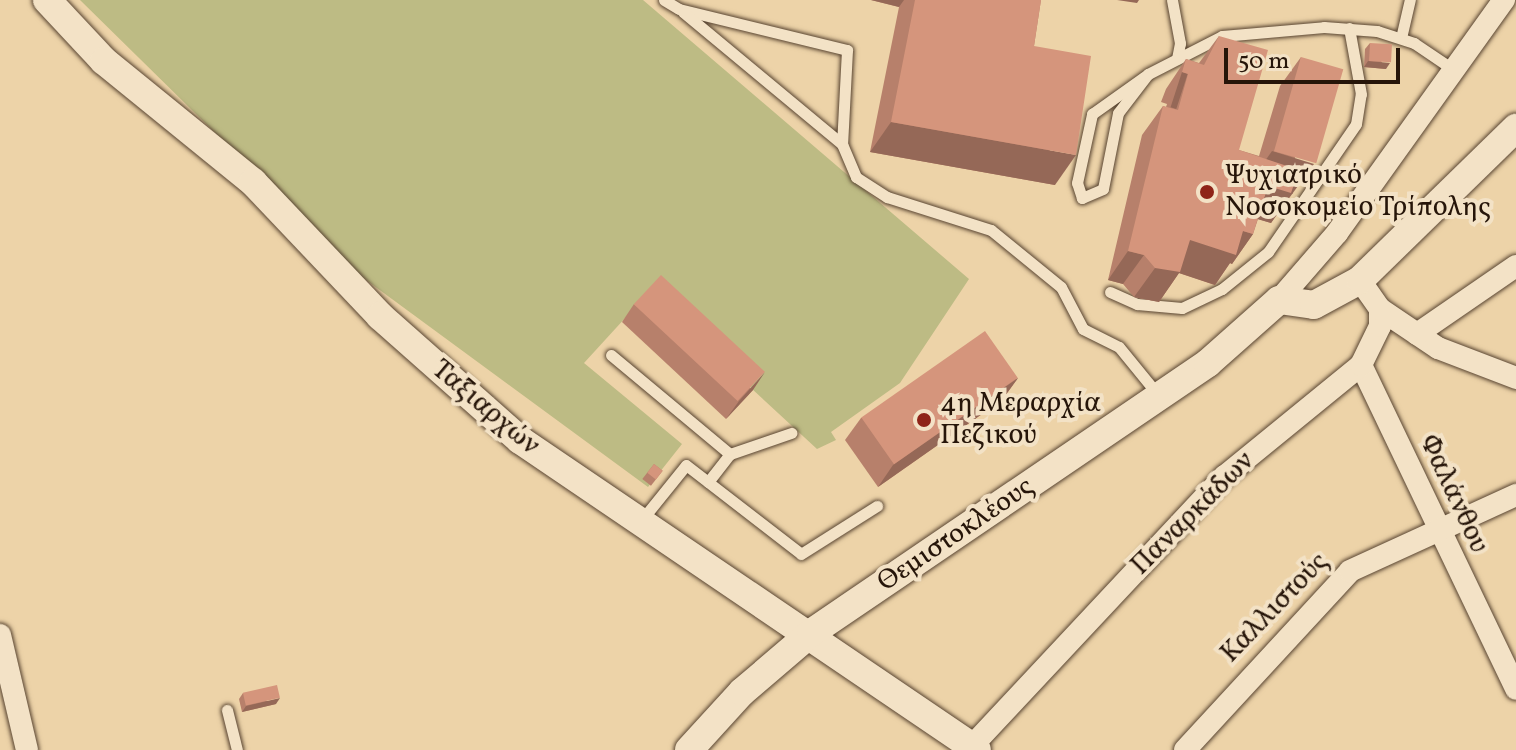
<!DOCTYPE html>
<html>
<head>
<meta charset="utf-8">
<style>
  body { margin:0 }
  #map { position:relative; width:1516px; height:750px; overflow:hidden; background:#edd3a8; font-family:Vollkorn,serif }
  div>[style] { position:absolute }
  .green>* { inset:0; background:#bdbb84 }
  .roads { filter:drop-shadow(0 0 2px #584431) drop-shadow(0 0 2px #584431) }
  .service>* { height:11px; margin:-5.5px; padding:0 5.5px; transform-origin:5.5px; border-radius:5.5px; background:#f3e2c6 }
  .minor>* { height:22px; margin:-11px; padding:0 11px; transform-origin:11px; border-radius:11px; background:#f3e2c6 }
  .tertiary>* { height:28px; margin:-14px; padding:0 14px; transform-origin:14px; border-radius:14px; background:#f3e2c6 }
  .wall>* { inset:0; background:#b7806b; transform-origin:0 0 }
  .shaded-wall>* { inset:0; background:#956857; transform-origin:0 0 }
  .building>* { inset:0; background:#d5957c; transform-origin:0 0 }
  .dots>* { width:22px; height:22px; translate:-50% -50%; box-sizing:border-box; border:4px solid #f3e2c6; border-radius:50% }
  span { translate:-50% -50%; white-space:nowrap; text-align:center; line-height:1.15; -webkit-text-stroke:8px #f3e2c6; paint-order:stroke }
  .poi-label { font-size:28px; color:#261509 }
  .left { translate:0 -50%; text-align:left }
  .street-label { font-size:28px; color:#261509 }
  .scale { position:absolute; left:1224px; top:48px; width:176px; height:36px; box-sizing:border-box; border:4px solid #261509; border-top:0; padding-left:10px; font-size:24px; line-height:28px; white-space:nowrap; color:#261509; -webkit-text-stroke:6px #f3e2c6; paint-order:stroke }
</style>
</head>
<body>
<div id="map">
  <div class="green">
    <div style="clip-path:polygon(80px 0,643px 0,969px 279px,900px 383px,831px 432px,836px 440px,817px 449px,648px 293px,584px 363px,682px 444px,648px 487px,362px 277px)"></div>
  </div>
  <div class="roads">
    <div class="service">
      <div style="left:664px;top:0;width:17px;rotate:31deg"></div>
      <div style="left:679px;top:9px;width:173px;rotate:13.7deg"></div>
      <div style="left:847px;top:50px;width:94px;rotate:93deg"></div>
      <div style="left:842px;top:144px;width:36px;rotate:67deg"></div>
      <div style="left:856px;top:177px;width:37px;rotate:33deg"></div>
      <div style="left:887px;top:197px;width:109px;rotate:17.6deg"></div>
      <div style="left:991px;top:230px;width:90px;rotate:39.2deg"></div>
      <div style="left:1061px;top:287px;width:47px;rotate:62.4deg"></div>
      <div style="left:1083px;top:329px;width:40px;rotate:26.6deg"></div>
      <div style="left:1119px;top:347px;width:63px;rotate:50.8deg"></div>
      <div style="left:1172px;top:0;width:44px;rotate:79.5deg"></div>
      <div style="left:1180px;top:43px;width:16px;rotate:101deg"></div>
      <div style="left:683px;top:12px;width:207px;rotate:39.7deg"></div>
      <div style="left:1401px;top:38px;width:39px;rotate:-77deg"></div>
      <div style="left:1148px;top:74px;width:49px;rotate:127.6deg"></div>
      <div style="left:1118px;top:113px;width:77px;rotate:101.2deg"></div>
      <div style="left:1103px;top:189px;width:23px;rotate:157deg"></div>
      <div style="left:1082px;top:198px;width:16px;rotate:-108deg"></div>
      <div style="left:1077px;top:183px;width:71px;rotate:-77.7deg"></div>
      <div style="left:1092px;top:114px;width:69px;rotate:-35.5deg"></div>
      <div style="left:1148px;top:74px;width:83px;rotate:-27.2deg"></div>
      <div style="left:1222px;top:36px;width:102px;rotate:-5deg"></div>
      <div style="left:1324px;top:27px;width:53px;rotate:4.3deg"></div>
      <div style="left:1377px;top:31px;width:39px;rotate:18deg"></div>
      <div style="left:1414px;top:43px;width:48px;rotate:34deg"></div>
      <div style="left:1110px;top:292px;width:30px;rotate:24deg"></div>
      <div style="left:1137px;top:304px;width:45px;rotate:5.1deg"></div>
      <div style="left:1182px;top:308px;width:44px;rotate:-25.4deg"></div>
      <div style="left:1222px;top:289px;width:59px;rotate:-38.8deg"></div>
      <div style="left:1268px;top:252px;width:155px;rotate:-55.5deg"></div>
      <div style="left:1356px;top:124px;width:30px;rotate:-81deg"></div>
      <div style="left:1361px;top:94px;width:67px;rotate:-100.3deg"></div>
      <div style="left:611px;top:355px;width:155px;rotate:39.8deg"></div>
      <div style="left:708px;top:482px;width:36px;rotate:-52deg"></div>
      <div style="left:730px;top:454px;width:65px;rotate:-19deg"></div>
      <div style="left:640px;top:522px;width:73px;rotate:-51.1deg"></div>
      <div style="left:686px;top:465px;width:145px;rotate:37.7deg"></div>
      <div style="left:801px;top:554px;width:90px;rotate:-32.3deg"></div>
      <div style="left:227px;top:710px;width:41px;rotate:76deg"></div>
    </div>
    <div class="minor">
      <div style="left:1279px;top:300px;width:89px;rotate:-49.1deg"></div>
      <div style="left:1337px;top:233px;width:287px;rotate:-54.4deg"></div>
      <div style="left:1380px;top:309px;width:70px;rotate:33.9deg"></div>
      <div style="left:1438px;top:348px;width:84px;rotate:21deg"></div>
      <div style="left:1417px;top:334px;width:120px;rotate:-34.5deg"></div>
      <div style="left:1361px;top:365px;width:359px;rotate:64.4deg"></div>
      <div style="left:0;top:635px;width:118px;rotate:76.8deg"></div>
      <div style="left:971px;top:747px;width:371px;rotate:-46.9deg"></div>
      <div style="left:1225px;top:476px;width:176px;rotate:-39.2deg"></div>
      <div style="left:1361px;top:365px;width:43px;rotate:-64deg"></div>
      <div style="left:1380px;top:326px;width:17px;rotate:-90deg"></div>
      <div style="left:1380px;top:309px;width:35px;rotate:-125deg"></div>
      <div style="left:1185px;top:750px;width:243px;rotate:-47.3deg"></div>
      <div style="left:1350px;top:571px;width:183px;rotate:-24.6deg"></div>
    </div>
    <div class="tertiary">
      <div style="left:47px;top:0;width:83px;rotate:46.9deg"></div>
      <div style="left:104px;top:61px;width:192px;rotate:39.1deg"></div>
      <div style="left:253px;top:182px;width:185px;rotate:46.5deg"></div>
      <div style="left:380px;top:316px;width:187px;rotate:41.5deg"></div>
      <div style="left:520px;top:440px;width:552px;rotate:34.15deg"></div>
      <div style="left:689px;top:750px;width:79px;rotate:-47.6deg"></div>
      <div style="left:742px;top:692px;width:91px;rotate:-40.5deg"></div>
      <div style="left:811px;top:633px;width:480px;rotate:-34.2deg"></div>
      <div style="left:1208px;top:363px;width:95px;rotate:-41.6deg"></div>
      <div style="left:1279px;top:300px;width:35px;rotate:8deg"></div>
      <div style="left:1314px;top:305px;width:52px;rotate:-28.5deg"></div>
      <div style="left:1360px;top:280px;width:218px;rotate:-44.3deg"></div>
    </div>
  </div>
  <div class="wall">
    <div style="clip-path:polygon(871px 0,1041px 0,1034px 46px,1055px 185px,870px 152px,899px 7px)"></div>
    <div style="clip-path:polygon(1219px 36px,1239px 150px,1259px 156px,1280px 86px,1301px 57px,1293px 194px,1291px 193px,1271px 223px,1258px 219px,1253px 234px,1232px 264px,1230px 263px,1215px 285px,1179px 273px,1159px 302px,1134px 297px,1123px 284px,1108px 280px,1142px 135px,1163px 106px,1166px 107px,1167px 104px,1161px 102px,1166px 89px,1186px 59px,1199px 63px)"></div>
    <div style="clip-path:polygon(1370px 43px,1386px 69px,1364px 67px,1365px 49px)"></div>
    <div style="clip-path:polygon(634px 304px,753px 390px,726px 419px,622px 322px)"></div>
    <div style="clip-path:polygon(1018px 378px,1002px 400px,878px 487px,845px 440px,861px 418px)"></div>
    <div style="left:654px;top:464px;width:11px;height:19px;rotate:38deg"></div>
    <div style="clip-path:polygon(243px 693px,276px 704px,242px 712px,239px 699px)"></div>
  </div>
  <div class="shaded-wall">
    <div style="clip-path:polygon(871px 0,904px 0,899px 7px)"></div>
    <div style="clip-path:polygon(1117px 0,1139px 0,1137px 3px)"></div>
    <div style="clip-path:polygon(1368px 61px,1390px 63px,1386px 69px,1364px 67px)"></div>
    <div style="left:1182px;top:72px;width:6px;height:37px;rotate:18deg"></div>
    <div style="clip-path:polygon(891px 122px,1076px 155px,1055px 185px,870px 152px)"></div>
    <div style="clip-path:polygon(1272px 151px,1314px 164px,1271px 223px,1247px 216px,1251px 181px)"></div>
    <div style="clip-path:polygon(1243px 231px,1253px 234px,1232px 264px,1230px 263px,1215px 285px,1179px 273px,1159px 302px,1134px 297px,1155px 268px,1190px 240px)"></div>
    <div style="clip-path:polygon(1128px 251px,1144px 255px,1123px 284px,1108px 280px)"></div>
    <div style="clip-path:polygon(765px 372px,753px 390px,726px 419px,739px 401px)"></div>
    <div style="clip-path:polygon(1018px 378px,1002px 400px,878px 487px,893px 465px)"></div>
    <div style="clip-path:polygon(280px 698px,276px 704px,242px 712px,246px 706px)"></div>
  </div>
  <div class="building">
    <div style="clip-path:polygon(915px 0,1041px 0,1034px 46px,1091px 56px,1076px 155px,891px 122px)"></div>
    <div style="clip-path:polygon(1219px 36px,1268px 50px,1239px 150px,1299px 170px,1291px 193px,1268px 186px,1253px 234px,1243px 231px,1236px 255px,1190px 240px,1180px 272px,1155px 268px,1144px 255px,1128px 251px,1163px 106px,1178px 110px,1188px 74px,1182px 72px,1186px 59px,1204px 65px)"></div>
    <div style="left:1370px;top:43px;width:22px;height:18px;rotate:3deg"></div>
    <div style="left:1301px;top:57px;width:44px;height:98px;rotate:16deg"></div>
    <div style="left:661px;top:275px;width:142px;height:40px;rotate:43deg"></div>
    <div style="left:985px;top:331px;width:57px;height:151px;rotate:55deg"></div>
    <div style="left:654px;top:464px;width:11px;height:11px;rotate:38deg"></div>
    <div style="left:277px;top:685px;width:13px;height:35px;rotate:77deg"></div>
  </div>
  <div class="dots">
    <div style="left:1207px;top:192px;background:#8f2418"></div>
    <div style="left:924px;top:420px;background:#8f2418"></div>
  </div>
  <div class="poi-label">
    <span class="left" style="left:1225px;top:192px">Ψυχιατρικό<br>Νοσοκομείο Τρίπολης</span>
    <span class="left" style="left:940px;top:420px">4η Μεραρχία<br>Πεζικού</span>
  </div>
  <div class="street-label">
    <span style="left:485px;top:408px;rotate:40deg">Ταξιαρχών</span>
    <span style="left:1453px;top:494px;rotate:65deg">Φαλάνθου</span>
    <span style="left:1193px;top:514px;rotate:-45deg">Παναρκάδων</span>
    <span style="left:956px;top:535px;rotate:-34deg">Θεμιστοκλέους</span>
    <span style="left:1275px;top:608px;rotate:-46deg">Καλλιστούς</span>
  </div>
  <div class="scale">50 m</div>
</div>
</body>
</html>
